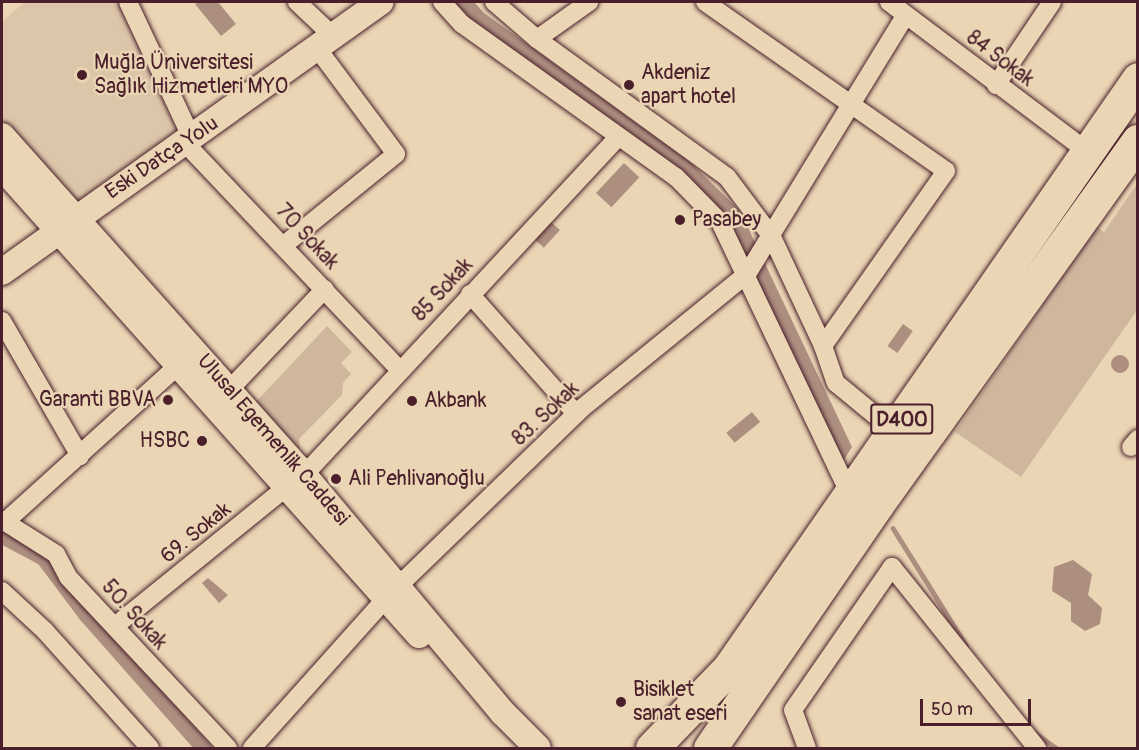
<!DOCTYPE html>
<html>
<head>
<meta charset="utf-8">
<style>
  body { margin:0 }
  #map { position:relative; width:1139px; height:750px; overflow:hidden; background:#ead5b4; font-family:Pangolin,sans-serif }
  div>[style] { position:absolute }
  .built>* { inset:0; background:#dcc6a9 }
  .green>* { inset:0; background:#cfb79e }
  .water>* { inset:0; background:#ad8f80; transform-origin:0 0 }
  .round { border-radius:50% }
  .stream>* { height:4.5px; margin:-2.25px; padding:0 2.25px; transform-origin:2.25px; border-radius:2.25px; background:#ad8f80 }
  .canal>* { height:15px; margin:-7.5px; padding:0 7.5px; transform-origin:7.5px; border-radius:7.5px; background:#ad8f80 }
  .roads { filter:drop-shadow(0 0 2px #4a1f2b) drop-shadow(0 0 2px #4a1f2b) }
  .street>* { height:18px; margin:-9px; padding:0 9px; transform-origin:9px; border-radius:9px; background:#ead5b4 }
  .secondary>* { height:26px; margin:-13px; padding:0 13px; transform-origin:13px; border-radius:13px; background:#ead5b4 }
  .highway>* { height:33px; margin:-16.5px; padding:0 16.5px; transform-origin:16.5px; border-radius:16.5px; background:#ead5b4 }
  .dots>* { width:16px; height:16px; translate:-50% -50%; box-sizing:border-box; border:3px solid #ead5b4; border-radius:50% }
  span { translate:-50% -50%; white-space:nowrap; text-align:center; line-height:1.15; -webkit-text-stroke:4.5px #ead5b4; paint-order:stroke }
  .shield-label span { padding:2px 4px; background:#ead5b4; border:2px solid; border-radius:4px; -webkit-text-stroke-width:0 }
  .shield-label { font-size:20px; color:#4a1f2b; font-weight:700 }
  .street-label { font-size:21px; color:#4a1f2b }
  .poi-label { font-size:21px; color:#4a1f2b }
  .left { translate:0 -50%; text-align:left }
  .right { translate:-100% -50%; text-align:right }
  .frame { position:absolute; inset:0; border:3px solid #4a1f2b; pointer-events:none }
  .scale { position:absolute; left:920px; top:699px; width:111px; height:27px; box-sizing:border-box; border:3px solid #4a1f2b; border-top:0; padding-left:8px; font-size:18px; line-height:21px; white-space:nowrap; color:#4a1f2b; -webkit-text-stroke:4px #ead5b4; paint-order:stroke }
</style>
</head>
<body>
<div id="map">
  <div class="built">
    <div style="clip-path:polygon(25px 2px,128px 2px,187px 128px,75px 217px,2px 136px,2px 22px)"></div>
  </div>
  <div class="green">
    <div style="clip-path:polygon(1137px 184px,1137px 310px,1021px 477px,955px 432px,1097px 227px,1104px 232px)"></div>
    <div style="clip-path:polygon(327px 326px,352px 352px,341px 363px,351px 374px,343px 383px,342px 395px,299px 439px,300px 447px,295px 453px,253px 405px)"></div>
  </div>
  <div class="water">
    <div style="clip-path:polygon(198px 2px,218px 2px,236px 24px,221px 36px,195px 4px)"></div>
    <div style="clip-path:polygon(454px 2px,474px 2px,484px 13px,689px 161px,740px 211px,852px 447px,842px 463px,730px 221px,683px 173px,466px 21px)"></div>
    <div style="left:624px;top:163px;width:21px;height:41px;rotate:43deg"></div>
    <div style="left:551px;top:222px;width:12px;height:24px;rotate:42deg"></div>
    <div style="left:903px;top:324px;width:12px;height:27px;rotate:35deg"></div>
    <div class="round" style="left:1111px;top:355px;width:18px;height:18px"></div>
    <div style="left:752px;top:412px;width:13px;height:33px;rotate:51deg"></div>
    <div style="clip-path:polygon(1073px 560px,1092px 574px,1088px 595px,1102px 608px,1100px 624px,1085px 631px,1071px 621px,1071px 603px,1052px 591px,1054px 567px)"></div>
    <div style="clip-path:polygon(208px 578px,228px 595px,219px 603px,202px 583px)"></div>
  </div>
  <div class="stream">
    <div style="left:893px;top:528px;width:138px;rotate:58deg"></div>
    <div style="left:1034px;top:732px;width:27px;rotate:36deg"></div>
  </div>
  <div class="canal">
    <div style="left:2px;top:536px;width:47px;rotate:28.2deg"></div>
    <div style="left:43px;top:558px;width:70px;rotate:53.1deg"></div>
    <div style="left:85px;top:614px;width:179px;rotate:48.6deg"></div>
  </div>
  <div class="roads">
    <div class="street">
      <div style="left:128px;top:2px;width:139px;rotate:64.9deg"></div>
      <div style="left:187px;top:128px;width:16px;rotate:94deg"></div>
      <div style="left:186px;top:144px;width:303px;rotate:46.6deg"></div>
      <div style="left:297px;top:2px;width:50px;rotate:43.4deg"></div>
      <div style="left:442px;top:2px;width:30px;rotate:48deg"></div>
      <div style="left:462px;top:24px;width:263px;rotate:35.6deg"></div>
      <div style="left:676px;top:177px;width:63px;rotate:45.6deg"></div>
      <div style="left:720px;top:222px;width:302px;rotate:64.5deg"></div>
      <div style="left:494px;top:2px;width:57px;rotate:40.7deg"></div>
      <div style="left:537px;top:39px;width:235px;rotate:36deg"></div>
      <div style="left:727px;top:177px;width:75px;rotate:53.1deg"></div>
      <div style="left:772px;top:237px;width:120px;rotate:64.9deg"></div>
      <div style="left:823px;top:346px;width:39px;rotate:71deg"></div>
      <div style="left:836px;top:383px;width:74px;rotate:39.5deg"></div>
      <div style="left:705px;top:2px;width:294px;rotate:35deg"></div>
      <div style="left:946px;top:171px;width:214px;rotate:125.1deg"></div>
      <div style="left:889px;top:2px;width:248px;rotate:37deg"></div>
      <div style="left:537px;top:39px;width:64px;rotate:-35.4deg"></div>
      <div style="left:996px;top:85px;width:100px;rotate:-56deg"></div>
      <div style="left:284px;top:245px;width:144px;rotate:-39.1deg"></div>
      <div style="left:396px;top:154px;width:132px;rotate:-126.7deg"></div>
      <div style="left:470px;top:294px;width:160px;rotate:48.5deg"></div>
      <div style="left:2px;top:321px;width:156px;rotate:60deg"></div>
      <div style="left:229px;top:390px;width:139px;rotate:-46.5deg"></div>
      <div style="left:1131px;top:447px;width:11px;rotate:-49deg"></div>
      <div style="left:304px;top:475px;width:460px;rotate:-47.1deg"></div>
      <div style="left:2px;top:520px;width:64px;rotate:32.2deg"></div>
      <div style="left:56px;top:554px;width:26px;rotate:62deg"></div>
      <div style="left:68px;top:577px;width:234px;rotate:46.9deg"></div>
      <div style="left:5px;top:522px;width:236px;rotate:-42.1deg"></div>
      <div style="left:2px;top:591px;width:59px;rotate:42.9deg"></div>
      <div style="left:45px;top:631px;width:157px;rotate:48.1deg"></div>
      <div style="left:115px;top:626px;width:232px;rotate:-39deg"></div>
      <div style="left:252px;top:748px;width:201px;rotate:-48.2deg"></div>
      <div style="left:386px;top:598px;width:273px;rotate:-44.1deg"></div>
      <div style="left:582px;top:408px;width:213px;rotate:-39.1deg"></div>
      <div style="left:747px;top:274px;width:303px;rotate:-58.5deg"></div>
      <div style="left:807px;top:748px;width:40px;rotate:-110.2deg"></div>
      <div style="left:793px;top:710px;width:174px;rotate:-55.3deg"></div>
      <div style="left:892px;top:567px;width:232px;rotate:51.3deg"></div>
    </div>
    <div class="secondary">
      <div style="left:2px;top:136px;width:445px;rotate:48.3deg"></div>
      <div style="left:298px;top:468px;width:319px;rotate:50.1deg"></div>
      <div style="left:503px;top:713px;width:49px;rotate:45deg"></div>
      <div style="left:2px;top:167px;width:627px;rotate:48.3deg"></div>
      <div style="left:2px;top:272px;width:465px;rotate:-35.5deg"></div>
    </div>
    <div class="highway">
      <div style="left:652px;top:748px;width:111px;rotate:-46.1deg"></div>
      <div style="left:729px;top:668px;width:717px;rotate:-55.22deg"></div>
      <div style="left:710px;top:748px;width:295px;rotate:-55.5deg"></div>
      <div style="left:877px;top:505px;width:448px;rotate:-54.4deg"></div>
    </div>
  </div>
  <div class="dots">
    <div style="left:82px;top:75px;background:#4a1f2b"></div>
    <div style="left:629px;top:85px;background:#4a1f2b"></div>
    <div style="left:680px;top:220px;background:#4a1f2b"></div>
    <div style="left:168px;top:400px;background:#4a1f2b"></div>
    <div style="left:412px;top:401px;background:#4a1f2b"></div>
    <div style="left:202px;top:441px;background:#4a1f2b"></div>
    <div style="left:336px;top:479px;background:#4a1f2b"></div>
    <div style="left:621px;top:702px;background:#4a1f2b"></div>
  </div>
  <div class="shield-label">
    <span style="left:902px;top:419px">D400</span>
  </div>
  <div class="street-label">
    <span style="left:1000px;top:59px;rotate:37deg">84 Sokak</span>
    <span style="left:162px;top:158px;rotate:-34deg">Eski Datça Yolu</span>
    <span style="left:307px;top:237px;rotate:47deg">70 Sokak</span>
    <span style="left:443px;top:290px;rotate:-47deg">85 Sokak</span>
    <span style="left:546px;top:414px;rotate:-43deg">83. Sokak</span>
    <span style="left:273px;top:440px;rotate:49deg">Ulusal Egemenlik Caddesi</span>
    <span style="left:196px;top:533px;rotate:-39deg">69. Sokak</span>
    <span style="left:134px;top:615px;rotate:48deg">50. Sokak</span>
  </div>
  <div class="poi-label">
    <span class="left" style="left:94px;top:75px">Muğla Üniversitesi<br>Sağlık Hizmetleri MYO</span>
    <span class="left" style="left:641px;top:85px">Akdeniz<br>apart hotel</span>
    <span class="left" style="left:692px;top:220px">Pasabey</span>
    <span class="right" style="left:156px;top:400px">Garanti BBVA</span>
    <span class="left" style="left:424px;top:401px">Akbank</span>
    <span class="right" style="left:190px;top:441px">HSBC</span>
    <span class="left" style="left:348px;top:479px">Ali Pehlivanoğlu</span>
    <span class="left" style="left:633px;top:702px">Bisiklet<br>sanat eseri</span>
  </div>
  <div class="frame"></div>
  <div class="scale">50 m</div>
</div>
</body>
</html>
